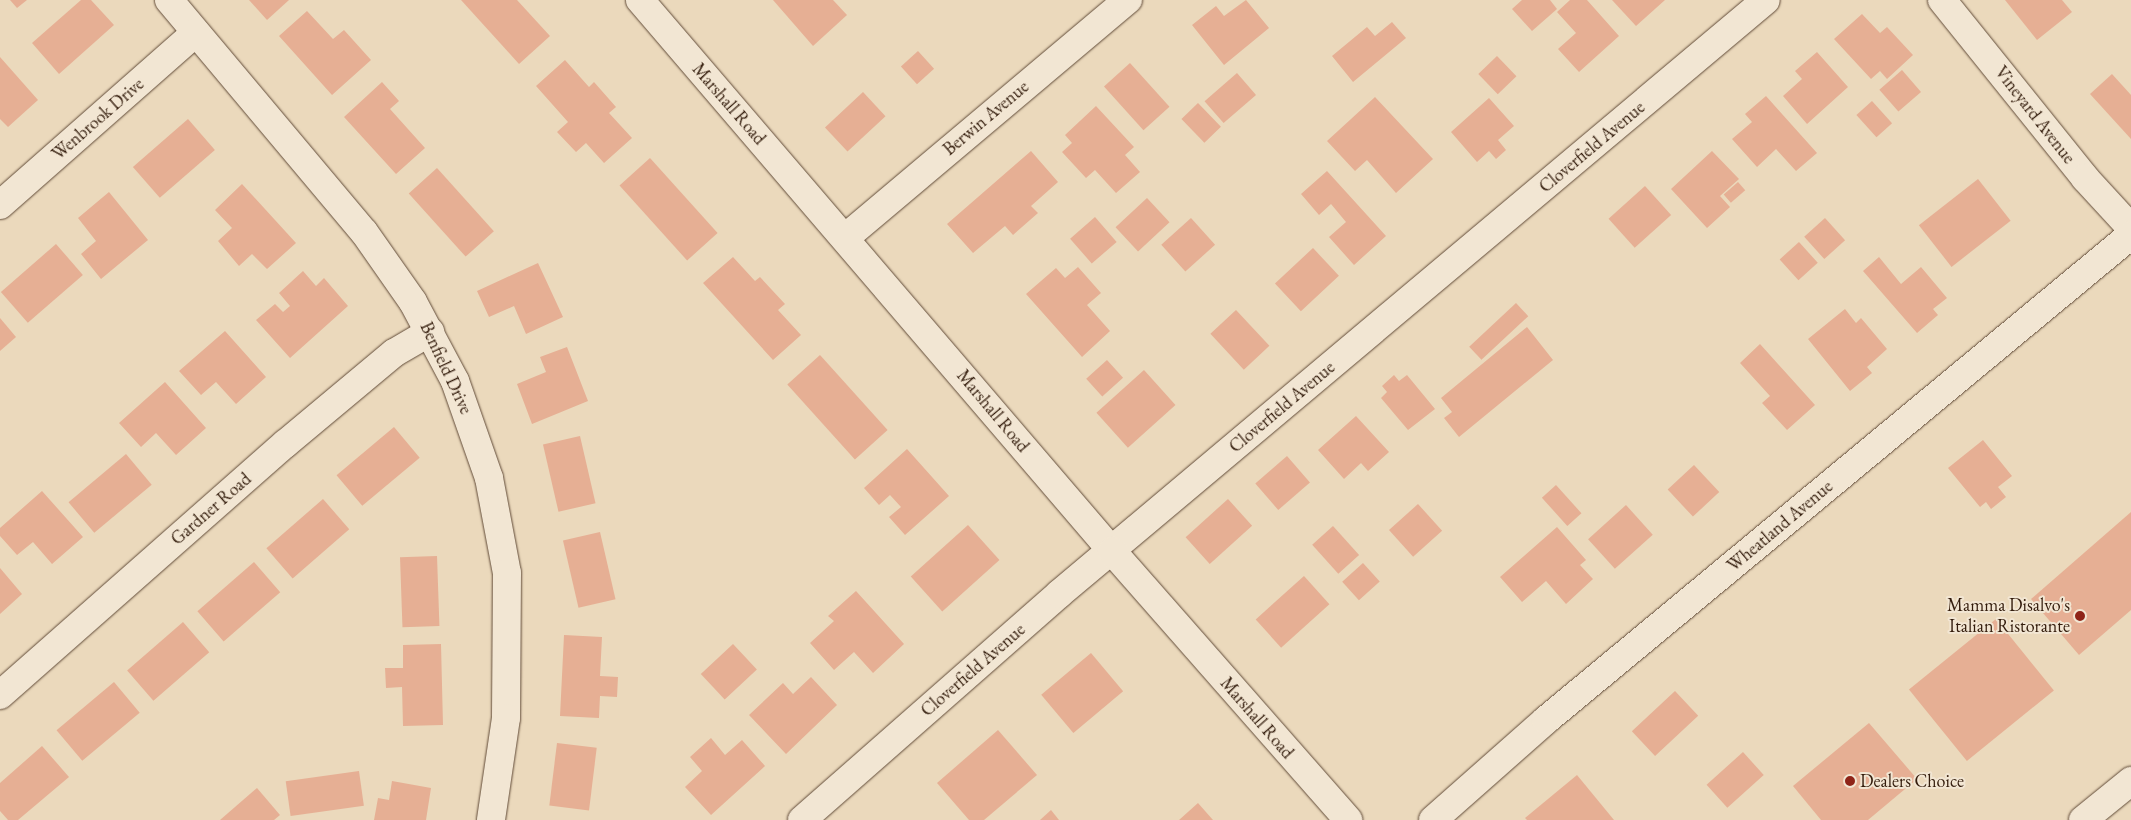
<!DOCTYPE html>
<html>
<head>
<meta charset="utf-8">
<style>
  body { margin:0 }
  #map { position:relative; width:2131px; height:820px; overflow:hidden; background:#ebd9bc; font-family:"EB Garamond",serif }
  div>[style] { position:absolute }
  .building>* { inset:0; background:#e6af94; transform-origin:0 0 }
  .roads { filter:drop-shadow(0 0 1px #614b38) drop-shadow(0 0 1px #614b38) }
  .minor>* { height:28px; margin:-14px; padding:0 14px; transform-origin:14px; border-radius:14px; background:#f2e6d3 }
  .tertiary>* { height:28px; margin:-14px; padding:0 14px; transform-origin:14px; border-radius:14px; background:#f2e6d3 }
  .secondary>* { height:28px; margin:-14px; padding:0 14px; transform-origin:14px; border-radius:14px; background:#f2e6d3 }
  .dots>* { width:14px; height:14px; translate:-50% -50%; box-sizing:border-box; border:2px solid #f2e6d3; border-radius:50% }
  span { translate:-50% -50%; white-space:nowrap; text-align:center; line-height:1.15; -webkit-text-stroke:4px #f2e6d3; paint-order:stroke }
  .street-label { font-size:18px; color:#331c0c }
  .poi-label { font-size:18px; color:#331c0c }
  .right { translate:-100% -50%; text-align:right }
  .left { translate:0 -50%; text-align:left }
</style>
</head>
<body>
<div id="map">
  <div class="building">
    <div style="clip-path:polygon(10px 0,27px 0,17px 8px)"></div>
    <div style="clip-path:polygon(81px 0,91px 0,114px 25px,59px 74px,32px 43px)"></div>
    <div style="clip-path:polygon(249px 0,289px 0,267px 20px)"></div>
    <div style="clip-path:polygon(461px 0,517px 0,550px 36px,519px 64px)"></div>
    <div style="clip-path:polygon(773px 0,833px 0,847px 15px,813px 46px)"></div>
    <div style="clip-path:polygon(1246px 0,1269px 28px,1224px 65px,1192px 25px,1216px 6px,1224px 16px)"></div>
    <div style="clip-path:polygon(1522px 0,1550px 0,1557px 9px,1532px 31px,1512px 9px)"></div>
    <div style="clip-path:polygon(1570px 0,1587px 0,1619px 36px,1579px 72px,1558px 49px,1576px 33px,1557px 12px)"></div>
    <div style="clip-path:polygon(1612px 0,1665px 0,1636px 26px)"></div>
    <div style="clip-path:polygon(2005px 0,2062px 0,2072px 12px,2037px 40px)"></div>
    <div style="clip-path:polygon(307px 11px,333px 39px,344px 30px,371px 60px,332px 95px,279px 36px)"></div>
    <div style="clip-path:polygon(1862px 14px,1880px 33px,1887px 27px,1913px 55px,1887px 79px,1880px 71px,1871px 79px,1834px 39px)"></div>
    <div style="clip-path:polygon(1392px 22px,1406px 38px,1353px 82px,1332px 56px,1367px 27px,1375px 36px)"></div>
    <div style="left:918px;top:51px;width:24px;height:23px;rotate:48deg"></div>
    <div style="clip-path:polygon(1817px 52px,1848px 87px,1807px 124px,1783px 96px,1802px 79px,1795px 71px)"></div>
    <div style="left:1497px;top:56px;width:28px;height:26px;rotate:46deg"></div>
    <div style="clip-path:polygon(0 57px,38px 100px,8px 127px,0 119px)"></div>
    <div style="clip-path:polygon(565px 60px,589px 87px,594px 82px,616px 107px,609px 113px,632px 138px,604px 163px,586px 143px,576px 152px,557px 132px,568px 122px,536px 86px)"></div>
    <div style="left:1130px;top:63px;width:59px;height:35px;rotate:48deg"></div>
    <div style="left:1902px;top:70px;width:29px;height:30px;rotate:49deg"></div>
    <div style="left:1237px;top:73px;width:29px;height:43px;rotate:49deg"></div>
    <div style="clip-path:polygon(2112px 74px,2131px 95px,2131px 139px,2090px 94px)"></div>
    <div style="clip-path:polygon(382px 82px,399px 101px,390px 109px,425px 148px,396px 174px,344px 117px)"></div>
    <div style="left:863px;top:92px;width:33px;height:52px;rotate:47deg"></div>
    <div style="clip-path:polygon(1766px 96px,1817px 153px,1796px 171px,1776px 149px,1757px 167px,1732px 139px,1752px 122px,1745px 114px)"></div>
    <div style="clip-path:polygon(1375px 97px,1433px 159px,1396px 193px,1367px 160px,1355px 171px,1327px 141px)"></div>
    <div style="clip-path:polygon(1489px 98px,1514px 126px,1498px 140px,1506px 150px,1496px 159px,1489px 151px,1477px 162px,1451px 132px)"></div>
    <div style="left:1872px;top:101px;width:30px;height:21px;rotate:48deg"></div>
    <div style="left:1198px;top:103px;width:33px;height:23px;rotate:46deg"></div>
    <div style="clip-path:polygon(1096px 106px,1134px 147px,1125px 155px,1140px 172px,1116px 193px,1095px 170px,1086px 178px,1062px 152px,1072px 143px,1065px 135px)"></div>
    <div style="left:188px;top:119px;width:41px;height:73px;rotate:49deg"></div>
    <div style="clip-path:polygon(1031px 151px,1058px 182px,1031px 206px,1038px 213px,1013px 235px,1005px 226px,973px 253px,947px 224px)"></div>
    <div style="clip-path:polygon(1712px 151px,1739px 179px,1720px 196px,1730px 207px,1707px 228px,1671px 189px)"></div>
    <div style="left:650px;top:158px;width:101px;height:41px;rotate:48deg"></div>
    <div style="left:437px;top:168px;width:85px;height:38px;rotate:48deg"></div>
    <div style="clip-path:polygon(1327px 171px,1386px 236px,1354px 265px,1329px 237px,1346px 222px,1331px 204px,1319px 215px,1301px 194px)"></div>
    <div style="left:1978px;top:179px;width:53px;height:75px;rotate:52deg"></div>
    <div style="left:1738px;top:182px;width:11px;height:19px;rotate:49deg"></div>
    <div style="clip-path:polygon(242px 184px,296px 243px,267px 269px,252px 254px,239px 266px,218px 241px,232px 228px,215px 210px)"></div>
    <div style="left:1645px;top:186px;width:39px;height:49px;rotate:48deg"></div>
    <div style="clip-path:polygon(109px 192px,148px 240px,101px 279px,81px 254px,96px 241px,78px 218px)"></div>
    <div style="left:1147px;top:198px;width:33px;height:43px;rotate:47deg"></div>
    <div style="left:1095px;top:217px;width:33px;height:33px;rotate:49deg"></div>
    <div style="left:1191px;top:218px;width:36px;height:40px;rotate:48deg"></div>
    <div style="left:1825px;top:218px;width:30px;height:28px;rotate:48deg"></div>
    <div style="left:1799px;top:242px;width:28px;height:26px;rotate:48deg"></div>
    <div style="left:56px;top:244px;width:41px;height:73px;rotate:49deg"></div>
    <div style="left:1313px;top:248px;width:38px;height:52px;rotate:47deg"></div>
    <div style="clip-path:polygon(733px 257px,755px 281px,760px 277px,785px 304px,778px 310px,801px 335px,773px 360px,703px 283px)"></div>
    <div style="clip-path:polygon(1879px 257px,1901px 284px,1921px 267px,1947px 298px,1933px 309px,1938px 315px,1917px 333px,1863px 271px)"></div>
    <div style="clip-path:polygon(538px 263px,563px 317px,526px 334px,514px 306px,489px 317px,477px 291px)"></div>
    <div style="clip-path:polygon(1078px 267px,1101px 293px,1087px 305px,1110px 331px,1082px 357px,1026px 294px,1056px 268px,1065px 278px)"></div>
    <div style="clip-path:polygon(303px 271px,316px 286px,324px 278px,348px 306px,290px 358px,256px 320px,275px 304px,283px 312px,290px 306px,279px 293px)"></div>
    <div style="left:1516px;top:303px;width:18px;height:64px;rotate:47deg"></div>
    <div style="clip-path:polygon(1845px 309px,1856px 323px,1861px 318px,1887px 349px,1867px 367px,1872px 373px,1850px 391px,1808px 339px)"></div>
    <div style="left:1236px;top:310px;width:49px;height:35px;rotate:47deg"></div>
    <div style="clip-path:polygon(0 318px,16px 337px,0 351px)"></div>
    <div style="clip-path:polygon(1527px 327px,1553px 360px,1459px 437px,1444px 418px,1452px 412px,1441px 398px)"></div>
    <div style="clip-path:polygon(225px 331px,266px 377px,236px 404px,216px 382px,201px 395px,179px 371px)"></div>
    <div style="clip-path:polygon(1760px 344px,1815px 405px,1787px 430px,1762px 403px,1770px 396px,1740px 363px)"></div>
    <div style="clip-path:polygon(567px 347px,588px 401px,532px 424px,517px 384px,546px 372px,540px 357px)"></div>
    <div style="left:820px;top:355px;width:101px;height:44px;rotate:48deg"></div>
    <div style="left:1107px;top:360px;width:24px;height:28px;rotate:48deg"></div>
    <div style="left:1144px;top:370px;width:47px;height:64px;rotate:48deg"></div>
    <div style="clip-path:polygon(1394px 375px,1399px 381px,1407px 375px,1435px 409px,1408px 430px,1381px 398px,1387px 392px,1382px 386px)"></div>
    <div style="clip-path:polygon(165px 382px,206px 428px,176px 455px,156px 433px,141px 447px,119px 423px)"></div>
    <div style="clip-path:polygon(1356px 416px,1389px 452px,1368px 471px,1361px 463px,1344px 479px,1318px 450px)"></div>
    <div style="left:394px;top:427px;width:40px;height:75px;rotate:50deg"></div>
    <div style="left:580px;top:436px;width:69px;height:38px;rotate:77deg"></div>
    <div style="clip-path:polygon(1983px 440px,2012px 476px,1998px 487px,2006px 497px,1991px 509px,1986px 502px,1980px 507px,1948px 468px)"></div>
    <div style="clip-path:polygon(907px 449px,949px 496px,905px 535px,889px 517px,901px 507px,890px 495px,879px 505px,864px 488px)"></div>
    <div style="left:126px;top:454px;width:40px;height:75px;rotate:50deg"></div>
    <div style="left:1287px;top:456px;width:35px;height:42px;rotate:49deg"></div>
    <div style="left:1694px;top:465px;width:37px;height:36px;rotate:47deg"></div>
    <div style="left:1556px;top:485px;width:38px;height:19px;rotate:48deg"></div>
    <div style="clip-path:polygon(42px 491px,83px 537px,52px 564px,33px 542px,17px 555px,0 536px,0 528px)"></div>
    <div style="left:323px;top:499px;width:40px;height:75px;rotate:49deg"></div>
    <div style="left:1228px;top:499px;width:36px;height:57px;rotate:48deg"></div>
    <div style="left:1418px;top:504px;width:36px;height:39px;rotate:48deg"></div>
    <div style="left:1626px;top:505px;width:40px;height:51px;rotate:48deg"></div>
    <div style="clip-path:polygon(2131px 512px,2131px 610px,2079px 655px,2031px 599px)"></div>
    <div style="left:968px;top:525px;width:47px;height:77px;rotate:48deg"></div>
    <div style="left:1333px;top:526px;width:39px;height:28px;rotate:48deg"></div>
    <div style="clip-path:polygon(1557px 527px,1586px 560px,1580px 565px,1593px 579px,1566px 604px,1546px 581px,1522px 602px,1500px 577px)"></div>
    <div style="left:600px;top:532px;width:69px;height:38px;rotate:77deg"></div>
    <div style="left:437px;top:556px;width:70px;height:37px;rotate:88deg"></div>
    <div style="left:254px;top:562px;width:40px;height:75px;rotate:49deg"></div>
    <div style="left:1363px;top:563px;width:25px;height:28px;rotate:48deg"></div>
    <div style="clip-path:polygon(0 568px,22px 594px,0 614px)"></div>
    <div style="left:1304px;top:576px;width:38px;height:65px;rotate:48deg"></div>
    <div style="clip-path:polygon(856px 591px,904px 644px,873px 673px,854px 652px,834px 670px,810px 643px,834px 621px,828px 616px)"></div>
    <div style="left:1996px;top:619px;width:92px;height:112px;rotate:51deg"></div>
    <div style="left:183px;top:622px;width:40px;height:74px;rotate:49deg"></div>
    <div style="clip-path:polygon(564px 635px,602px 637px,600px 676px,618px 677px,617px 697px,600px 696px,599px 718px,560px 716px)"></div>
    <div style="clip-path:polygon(441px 644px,443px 725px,403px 726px,402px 687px,386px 688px,385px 668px,403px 668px,403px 645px)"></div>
    <div style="left:733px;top:644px;width:35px;height:44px;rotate:47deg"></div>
    <div style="left:1091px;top:653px;width:50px;height:65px;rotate:50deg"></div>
    <div style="clip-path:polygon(811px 677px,837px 705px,786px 754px,749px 715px,783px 683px,793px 694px)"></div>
    <div style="left:114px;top:682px;width:40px;height:75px;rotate:50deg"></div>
    <div style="left:1675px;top:691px;width:34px;height:59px;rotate:47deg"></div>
    <div style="clip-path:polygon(1869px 723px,1917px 779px,1868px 820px,1821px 820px,1793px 786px)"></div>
    <div style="clip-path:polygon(998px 730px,1037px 775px,984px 820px,969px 820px,937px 783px)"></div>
    <div style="clip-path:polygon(711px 738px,725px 755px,742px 740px,765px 766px,711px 815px,685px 787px,702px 771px,690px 757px)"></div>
    <div style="left:557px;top:743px;width:40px;height:63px;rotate:7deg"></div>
    <div style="clip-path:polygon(42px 746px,69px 777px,18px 820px,8px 820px,0 811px,0 783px)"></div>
    <div style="left:1743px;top:752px;width:31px;height:49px;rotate:48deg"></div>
    <div style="left:359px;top:771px;width:35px;height:74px;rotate:82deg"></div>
    <div style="clip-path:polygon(1577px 775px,1614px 820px,1527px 820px,1525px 818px)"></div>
    <div style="clip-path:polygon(392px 781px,431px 788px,426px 820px,374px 820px,378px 798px,389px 800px)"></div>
    <div style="clip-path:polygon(257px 788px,280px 815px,274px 820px,220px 820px)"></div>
    <div style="clip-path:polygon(1198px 803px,1213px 820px,1179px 820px)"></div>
    <div style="clip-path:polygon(1051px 810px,1059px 820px,1040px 820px)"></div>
  </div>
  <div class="roads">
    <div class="minor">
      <div style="left:169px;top:0;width:303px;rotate:50deg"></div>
      <div style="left:364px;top:232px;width:85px;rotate:55deg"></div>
      <div style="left:413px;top:302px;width:89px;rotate:62deg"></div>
      <div style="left:455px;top:381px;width:103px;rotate:70.7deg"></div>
      <div style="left:489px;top:478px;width:97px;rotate:79.3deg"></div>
      <div style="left:507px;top:573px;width:145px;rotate:90.4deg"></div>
      <div style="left:506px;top:718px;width:103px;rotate:98.4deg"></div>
      <div style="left:1942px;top:0;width:228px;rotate:51.2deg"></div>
      <div style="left:2085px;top:178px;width:68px;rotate:47.4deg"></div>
      <div style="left:0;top:205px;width:261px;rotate:-41.4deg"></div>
      <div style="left:845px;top:238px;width:370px;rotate:-40.1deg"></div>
      <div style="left:0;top:695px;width:380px;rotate:-41.4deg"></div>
      <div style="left:285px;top:444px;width:142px;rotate:-39.9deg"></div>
      <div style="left:394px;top:353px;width:42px;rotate:-30.3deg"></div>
      <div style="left:802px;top:820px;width:342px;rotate:-41.3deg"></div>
      <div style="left:1059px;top:594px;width:923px;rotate:-40.04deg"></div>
      <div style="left:1433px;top:820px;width:151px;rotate:-41.5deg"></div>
      <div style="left:1546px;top:720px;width:760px;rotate:-39.66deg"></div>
    </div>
    <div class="tertiary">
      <div style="left:640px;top:0;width:726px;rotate:49.42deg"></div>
      <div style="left:1112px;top:551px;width:358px;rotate:48.7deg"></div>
    </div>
    <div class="secondary">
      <div style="left:2083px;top:820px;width:62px;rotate:-39.1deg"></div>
    </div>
  </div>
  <div class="dots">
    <div style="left:2080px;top:616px;background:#8f2418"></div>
    <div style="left:1850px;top:781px;background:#8f2418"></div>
  </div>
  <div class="street-label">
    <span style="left:729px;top:104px;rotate:49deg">Marshall Road</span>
    <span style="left:2035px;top:115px;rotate:52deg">Vineyard Avenue</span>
    <span style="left:986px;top:118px;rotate:-40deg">Berwin Avenue</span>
    <span style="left:98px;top:119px;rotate:-41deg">Wenbrook Drive</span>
    <span style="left:1592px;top:147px;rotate:-40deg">Cloverfield Avenue</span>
    <span style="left:446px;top:368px;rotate:65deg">Benfield Drive</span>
    <span style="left:1282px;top:407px;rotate:-40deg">Cloverfield Avenue</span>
    <span style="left:993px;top:411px;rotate:50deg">Marshall Road</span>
    <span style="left:211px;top:509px;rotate:-41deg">Gardner Road</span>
    <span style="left:1780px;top:526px;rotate:-40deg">Wheatland Avenue</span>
    <span style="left:973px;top:670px;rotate:-41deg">Cloverfield Avenue</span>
    <span style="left:1257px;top:718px;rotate:49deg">Marshall Road</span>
  </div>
  <div class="poi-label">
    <span class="right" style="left:2070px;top:616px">Mamma Disalvo's<br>Italian Ristorante</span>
    <span class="left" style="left:1860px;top:781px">Dealers Choice</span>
  </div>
</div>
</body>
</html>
